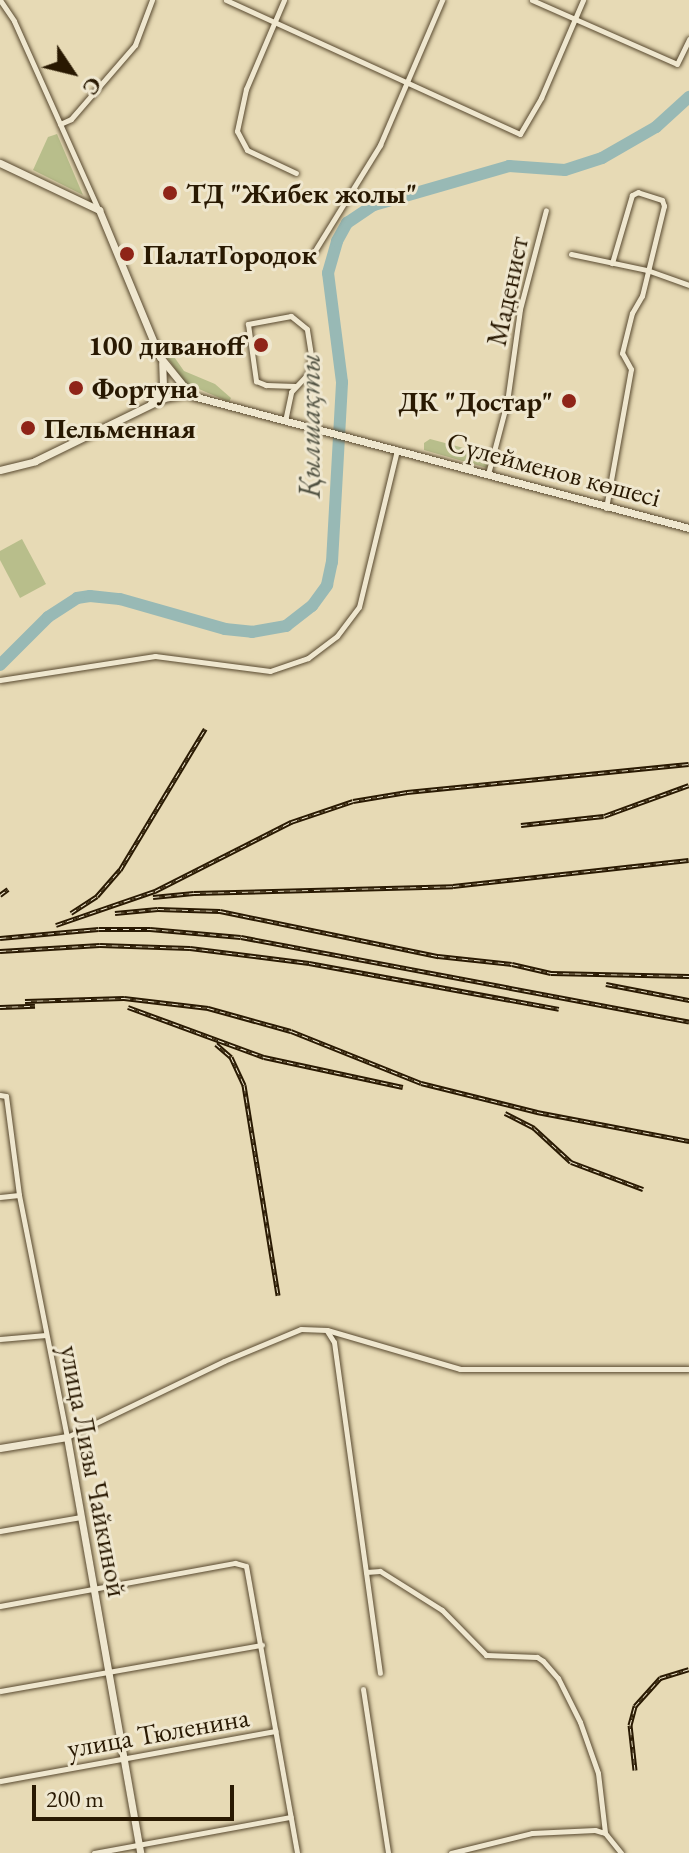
<!DOCTYPE html>
<html>
<head>
<meta charset="utf-8">
<style>
  body { margin:0 }
  #map { position:relative; width:689px; height:1853px; overflow:hidden; background:#e7dab5; font-family:"EB Garamond",serif }
  div>[style] { position:absolute }
  .green>* { inset:0; background:#b8be8b }
  .river>* { height:12px; margin:-6px; padding:0 6px; transform-origin:6px; border-radius:6px; background:#98b9b5 }
  .roads { filter:drop-shadow(0 0 2px #58492f) drop-shadow(0 0 2px #58492f) }
  .minor>* { height:5px; margin:-2.5px; padding:0 2.5px; transform-origin:2.5px; border-radius:2.5px; background:#efe7cf }
  .tertiary>* { height:7px; margin:-3.5px; padding:0 3.5px; transform-origin:3.5px; border-radius:3.5px; background:#efe7cf }
  .rail>* { height:5px; margin-top:-2.5px; transform-origin:0; background:repeating-linear-gradient(90deg,#efe7cf 0 6px,#291902 0 12px); box-sizing:border-box; border-block:2px solid #291902 }
  .dots>* { width:22px; height:22px; translate:-50% -50%; box-sizing:border-box; border:4px solid #efe7cf; border-radius:50% }
  span { translate:-50% -50%; white-space:nowrap; text-align:center; line-height:1.15; -webkit-text-stroke:6px #efe7cf; paint-order:stroke }
  .poi-label { font-size:28px; color:#291902; font-weight:700 }
  .left { translate:0 -50%; text-align:left }
  .right { translate:-100% -50%; text-align:right }
  .street-label { font-size:28px; color:#291902 }
  .water-label { font-size:30px; color:#505141; font-style:italic }
  .north { position:absolute; left:32px; top:32px; width:80px; height:80px; -webkit-text-stroke:6px #efe7cf; paint-order:stroke; rotate:125deg; font-size:22px; font-weight:700; line-height:32px; text-align:center; color:#291902 }
  .north::after { content:''; display:block; margin:auto; width:28px; height:36px; background:#291902; clip-path:polygon(50% 0,100% 100%,50% 72%,0 100%) }
  .scale { position:absolute; left:32px; top:1785px; width:202px; height:36px; box-sizing:border-box; border:4px solid #291902; border-top:0; padding-left:10px; font-size:24px; line-height:28px; white-space:nowrap; color:#291902; -webkit-text-stroke:6px #efe7cf; paint-order:stroke }
</style>
</head>
<body>
<div id="map">
  <div class="green">
    <div style="clip-path:polygon(57px 134px,83px 195px,33px 170px,48px 137px)"></div>
    <div style="clip-path:polygon(170px 351px,184px 371px,215px 384px,231px 398px,229px 402px,185px 383px,164px 353px)"></div>
    <div style="clip-path:polygon(430px 439px,490px 455px,487px 468px,424px 450px,424px 443px)"></div>
    <div style="clip-path:polygon(22px 539px,46px 584px,20px 598px,0 560px,0 551px)"></div>
  </div>
  <div class="river">
    <div style="left:0;top:665px;width:68px;rotate:-45deg"></div>
    <div style="left:48px;top:617px;width:35px;rotate:-33deg"></div>
    <div style="left:77px;top:598px;width:13px;rotate:-9deg"></div>
    <div style="left:90px;top:596px;width:30px;rotate:6deg"></div>
    <div style="left:120px;top:599px;width:109px;rotate:15.9deg"></div>
    <div style="left:225px;top:629px;width:27px;rotate:6deg"></div>
    <div style="left:252px;top:632px;width:35px;rotate:-10deg"></div>
    <div style="left:286px;top:626px;width:33px;rotate:-38deg"></div>
    <div style="left:312px;top:606px;width:26px;rotate:-54deg"></div>
    <div style="left:327px;top:585px;width:24px;rotate:-78deg"></div>
    <div style="left:332px;top:562px;width:180px;rotate:-86.8deg"></div>
    <div style="left:342px;top:382px;width:110px;rotate:-97.3deg"></div>
    <div style="left:328px;top:273px;width:33px;rotate:-74deg"></div>
    <div style="left:337px;top:241px;width:21px;rotate:-61deg"></div>
    <div style="left:347px;top:223px;width:32px;rotate:-34deg"></div>
    <div style="left:374px;top:205px;width:141px;rotate:-16.1deg"></div>
    <div style="left:509px;top:166px;width:56px;rotate:4.1deg"></div>
    <div style="left:565px;top:170px;width:39px;rotate:-18deg"></div>
    <div style="left:602px;top:158px;width:62px;rotate:-29.9deg"></div>
    <div style="left:656px;top:127px;width:45px;rotate:-42.3deg"></div>
  </div>
  <div class="roads">
    <div class="minor">
      <div style="left:0;top:0;width:25px;rotate:56deg"></div>
      <div style="left:14px;top:21px;width:206px;rotate:65.9deg"></div>
      <div style="left:226px;top:0;width:323px;rotate:24.5deg"></div>
      <div style="left:520px;top:134px;width:42px;rotate:-59.7deg"></div>
      <div style="left:541px;top:98px;width:107px;rotate:-66.8deg"></div>
      <div style="left:284px;top:0;width:97px;rotate:113.1deg"></div>
      <div style="left:246px;top:89px;width:43px;rotate:102.1deg"></div>
      <div style="left:237px;top:131px;width:21px;rotate:62deg"></div>
      <div style="left:247px;top:150px;width:54px;rotate:25.1deg"></div>
      <div style="left:532px;top:0;width:158px;rotate:23.8deg"></div>
      <div style="left:677px;top:64px;width:28px;rotate:-64deg"></div>
      <div style="left:60px;top:124px;width:12px;rotate:-24deg"></div>
      <div style="left:71px;top:119px;width:98px;rotate:-49.1deg"></div>
      <div style="left:135px;top:45px;width:48px;rotate:-69.3deg"></div>
      <div style="left:314px;top:252px;width:126px;rotate:-58.3deg"></div>
      <div style="left:380px;top:145px;width:158px;rotate:-66.8deg"></div>
      <div style="left:571px;top:254px;width:78px;rotate:11.9deg"></div>
      <div style="left:647px;top:270px;width:45px;rotate:19.7deg"></div>
      <div style="left:285px;top:421px;width:30px;rotate:-78deg"></div>
      <div style="left:291px;top:392px;width:26px;rotate:-47deg"></div>
      <div style="left:309px;top:373px;width:18px;rotate:-84deg"></div>
      <div style="left:311px;top:355px;width:26px;rotate:-99deg"></div>
      <div style="left:307px;top:329px;width:21px;rotate:-141deg"></div>
      <div style="left:291px;top:316px;width:44px;rotate:169.5deg"></div>
      <div style="left:248px;top:324px;width:58px;rotate:82deg"></div>
      <div style="left:256px;top:381px;width:11px;rotate:22deg"></div>
      <div style="left:266px;top:385px;width:29px;rotate:2deg"></div>
      <div style="left:488px;top:474px;width:74px;rotate:-75.2deg"></div>
      <div style="left:507px;top:402px;width:94px;rotate:-82deg"></div>
      <div style="left:520px;top:309px;width:102px;rotate:-75.3deg"></div>
      <div style="left:606px;top:508px;width:141px;rotate:-79.8deg"></div>
      <div style="left:631px;top:369px;width:18px;rotate:-119deg"></div>
      <div style="left:622px;top:353px;width:41px;rotate:-76deg"></div>
      <div style="left:632px;top:313px;width:20px;rotate:-60deg"></div>
      <div style="left:642px;top:296px;width:93px;rotate:-76.3deg"></div>
      <div style="left:664px;top:206px;width:6px;rotate:-108deg"></div>
      <div style="left:662px;top:200px;width:25px;rotate:-162deg"></div>
      <div style="left:638px;top:192px;width:7px;rotate:153deg"></div>
      <div style="left:632px;top:195px;width:71px;rotate:106.4deg"></div>
      <div style="left:0;top:680px;width:157px;rotate:-8.8deg"></div>
      <div style="left:155px;top:656px;width:116px;rotate:7.4deg"></div>
      <div style="left:270px;top:671px;width:40px;rotate:-18.9deg"></div>
      <div style="left:308px;top:658px;width:36px;rotate:-37deg"></div>
      <div style="left:337px;top:636px;width:36px;rotate:-53deg"></div>
      <div style="left:359px;top:607px;width:162px;rotate:-76.4deg"></div>
      <div style="left:0;top:1095px;width:6px;rotate:9deg"></div>
      <div style="left:6px;top:1096px;width:100px;rotate:82.5deg"></div>
      <div style="left:19px;top:1195px;width:247px;rotate:78.8deg"></div>
      <div style="left:67px;top:1437px;width:174px;rotate:-25.8deg"></div>
      <div style="left:224px;top:1361px;width:83px;rotate:-22.6deg"></div>
      <div style="left:301px;top:1329px;width:26px;rotate:2deg"></div>
      <div style="left:327px;top:1330px;width:139px;rotate:16.3deg"></div>
      <div style="left:460px;top:1369px;width:229px"></div>
      <div style="left:0;top:1197px;width:19px;rotate:-6deg"></div>
      <div style="left:327px;top:1331px;width:13px;rotate:58deg"></div>
      <div style="left:334px;top:1342px;width:334px;rotate:82.1deg"></div>
      <div style="left:0;top:1339px;width:46px;rotate:-5deg"></div>
      <div style="left:0;top:1531px;width:82px;rotate:-9.8deg"></div>
      <div style="left:366px;top:1572px;width:14px;rotate:-4deg"></div>
      <div style="left:380px;top:1571px;width:73px;rotate:32.2deg"></div>
      <div style="left:442px;top:1610px;width:63px;rotate:45.6deg"></div>
      <div style="left:486px;top:1655px;width:51px;rotate:2.2deg"></div>
      <div style="left:537px;top:1657px;width:7px;rotate:34deg"></div>
      <div style="left:543px;top:1661px;width:23px;rotate:49deg"></div>
      <div style="left:558px;top:1678px;width:49px;rotate:63.4deg"></div>
      <div style="left:580px;top:1722px;width:54px;rotate:70.6deg"></div>
      <div style="left:598px;top:1773px;width:60px;rotate:83.3deg"></div>
      <div style="left:0;top:1606px;width:239px;rotate:-10.4deg"></div>
      <div style="left:235px;top:1563px;width:11px;rotate:15deg"></div>
      <div style="left:246px;top:1566px;width:291px;rotate:79.9deg"></div>
      <div style="left:363px;top:1689px;width:166px;rotate:81.3deg"></div>
      <div style="left:0;top:1691px;width:266px;rotate:-10deg"></div>
      <div style="left:0;top:1781px;width:280px;rotate:-10.3deg"></div>
      <div style="left:94px;top:1853px;width:200px;rotate:-10.4deg"></div>
      <div style="left:451px;top:1853px;width:83px;rotate:-13.9deg"></div>
      <div style="left:532px;top:1833px;width:63px;rotate:-2.7deg"></div>
      <div style="left:595px;top:1830px;width:10px;rotate:17deg"></div>
      <div style="left:605px;top:1833px;width:26px;rotate:51deg"></div>
    </div>
    <div class="tertiary">
      <div style="left:0;top:163px;width:110px;rotate:25.4deg"></div>
      <div style="left:99px;top:210px;width:159px;rotate:67.5deg"></div>
      <div style="left:160px;top:357px;width:48px;rotate:51deg"></div>
      <div style="left:151px;top:403px;width:21px;rotate:-55deg"></div>
      <div style="left:163px;top:386px;width:23px;rotate:-92deg"></div>
      <div style="left:0;top:470px;width:36px;rotate:-14deg"></div>
      <div style="left:35px;top:461px;width:144px;rotate:-26deg"></div>
      <div style="left:164px;top:398px;width:21px;rotate:-11deg"></div>
      <div style="left:185px;top:394px;width:522px;rotate:14.89deg"></div>
      <div style="left:0;top:1448px;width:68px;rotate:-9.3deg"></div>
      <div style="left:67px;top:1437px;width:422px;rotate:80deg"></div>
    </div>
  </div>
  <div class="rail">
    <div style="left:521px;top:825px;width:83px;rotate:-6.2deg"></div>
    <div style="left:604px;top:816px;width:90px;rotate:-20deg"></div>
    <div style="left:0;top:895px;width:10px;rotate:-37deg"></div>
    <div style="left:153px;top:897px;width:41px;rotate:-5.6deg"></div>
    <div style="left:194px;top:893px;width:259px;rotate:-1.5deg"></div>
    <div style="left:453px;top:886px;width:237px;rotate:-6.3deg"></div>
    <div style="left:71px;top:913px;width:31px;rotate:-33deg"></div>
    <div style="left:97px;top:896px;width:35px;rotate:-49deg"></div>
    <div style="left:120px;top:870px;width:165px;rotate:-58.9deg"></div>
    <div style="left:115px;top:913px;width:43px;rotate:-5.3deg"></div>
    <div style="left:158px;top:909px;width:62px;rotate:1.8deg"></div>
    <div style="left:220px;top:911px;width:223px;rotate:11.7deg"></div>
    <div style="left:438px;top:956px;width:74px;rotate:6.2deg"></div>
    <div style="left:512px;top:964px;width:40px;rotate:13deg"></div>
    <div style="left:551px;top:973px;width:138px;rotate:1.2deg"></div>
    <div style="left:56px;top:925px;width:105px;rotate:-19deg"></div>
    <div style="left:155px;top:891px;width:153px;rotate:-26.9deg"></div>
    <div style="left:291px;top:822px;width:65px;rotate:-18.7deg"></div>
    <div style="left:353px;top:801px;width:55px;rotate:-9.5deg"></div>
    <div style="left:407px;top:792px;width:283px;rotate:-5.7deg"></div>
    <div style="left:0;top:938px;width:99px;rotate:-5.2deg"></div>
    <div style="left:99px;top:929px;width:51px"></div>
    <div style="left:150px;top:929px;width:91px;rotate:5deg"></div>
    <div style="left:241px;top:937px;width:456px;rotate:10.7deg"></div>
    <div style="left:0;top:951px;width:100px;rotate:-3.4deg"></div>
    <div style="left:100px;top:945px;width:90px;rotate:1.9deg"></div>
    <div style="left:190px;top:948px;width:120px;rotate:7.2deg"></div>
    <div style="left:309px;top:963px;width:254px;rotate:10.4deg"></div>
    <div style="left:606px;top:984px;width:85px;rotate:10.9deg"></div>
    <div style="left:25px;top:1001px;width:99px;rotate:-1.7deg"></div>
    <div style="left:124px;top:998px;width:85px;rotate:6.8deg"></div>
    <div style="left:208px;top:1008px;width:86px;rotate:15.5deg"></div>
    <div style="left:291px;top:1031px;width:140px;rotate:21.8deg"></div>
    <div style="left:421px;top:1083px;width:120px;rotate:14deg"></div>
    <div style="left:537px;top:1112px;width:155px;rotate:10.8deg"></div>
    <div style="left:0;top:1007px;width:35px;rotate:-2deg"></div>
    <div style="left:128px;top:1007px;width:145px;rotate:20.2deg"></div>
    <div style="left:264px;top:1057px;width:142px;rotate:12.2deg"></div>
    <div style="left:216px;top:1044px;width:20px;rotate:41deg"></div>
    <div style="left:231px;top:1057px;width:31px;rotate:65deg"></div>
    <div style="left:244px;top:1085px;width:213px;rotate:80.8deg"></div>
    <div style="left:505px;top:1113px;width:33px;rotate:27deg"></div>
    <div style="left:534px;top:1128px;width:50px;rotate:42.6deg"></div>
    <div style="left:571px;top:1162px;width:77px;rotate:20.6deg"></div>
    <div style="left:635px;top:1770px;width:45px;rotate:-96.3deg"></div>
    <div style="left:630px;top:1725px;width:20px;rotate:-75deg"></div>
    <div style="left:635px;top:1706px;width:38px;rotate:-48deg"></div>
    <div style="left:660px;top:1678px;width:30px;rotate:-17deg"></div>
  </div>
  <div class="dots">
    <div style="left:170px;top:193px;background:#8f2418"></div>
    <div style="left:127px;top:254px;background:#8f2418"></div>
    <div style="left:261px;top:345px;background:#8f2418"></div>
    <div style="left:76px;top:388px;background:#8f2418"></div>
    <div style="left:569px;top:401px;background:#8f2418"></div>
    <div style="left:28px;top:428px;background:#8f2418"></div>
  </div>
  <div class="poi-label">
    <span class="left" style="left:186px;top:193px">ТД "Жибек жолы"</span>
    <span class="left" style="left:143px;top:254px">ПалатГородок</span>
    <span class="right" style="left:245px;top:345px">100 диваноff</span>
    <span class="left" style="left:92px;top:388px">Фортуна</span>
    <span class="right" style="left:553px;top:401px">ДК "Достар"</span>
    <span class="left" style="left:44px;top:428px">Пельменная</span>
  </div>
  <div class="street-label">
    <span style="left:507px;top:291px;rotate:-78deg">Мадениет</span>
    <span style="left:554px;top:469px;rotate:15deg">Сүлейменов көшесі</span>
    <span style="left:94px;top:1471px;rotate:79deg">улица Лизы Чайкиной</span>
    <span style="left:158px;top:1732px;rotate:-10deg">улица Тюленина</span>
  </div>
  <div class="water-label">
    <span style="left:310px;top:426px;rotate:-90deg">Қылшақты</span>
  </div>
  <div class="north">С</div>
  <div class="scale">200 m</div>
</div>
</body>
</html>
